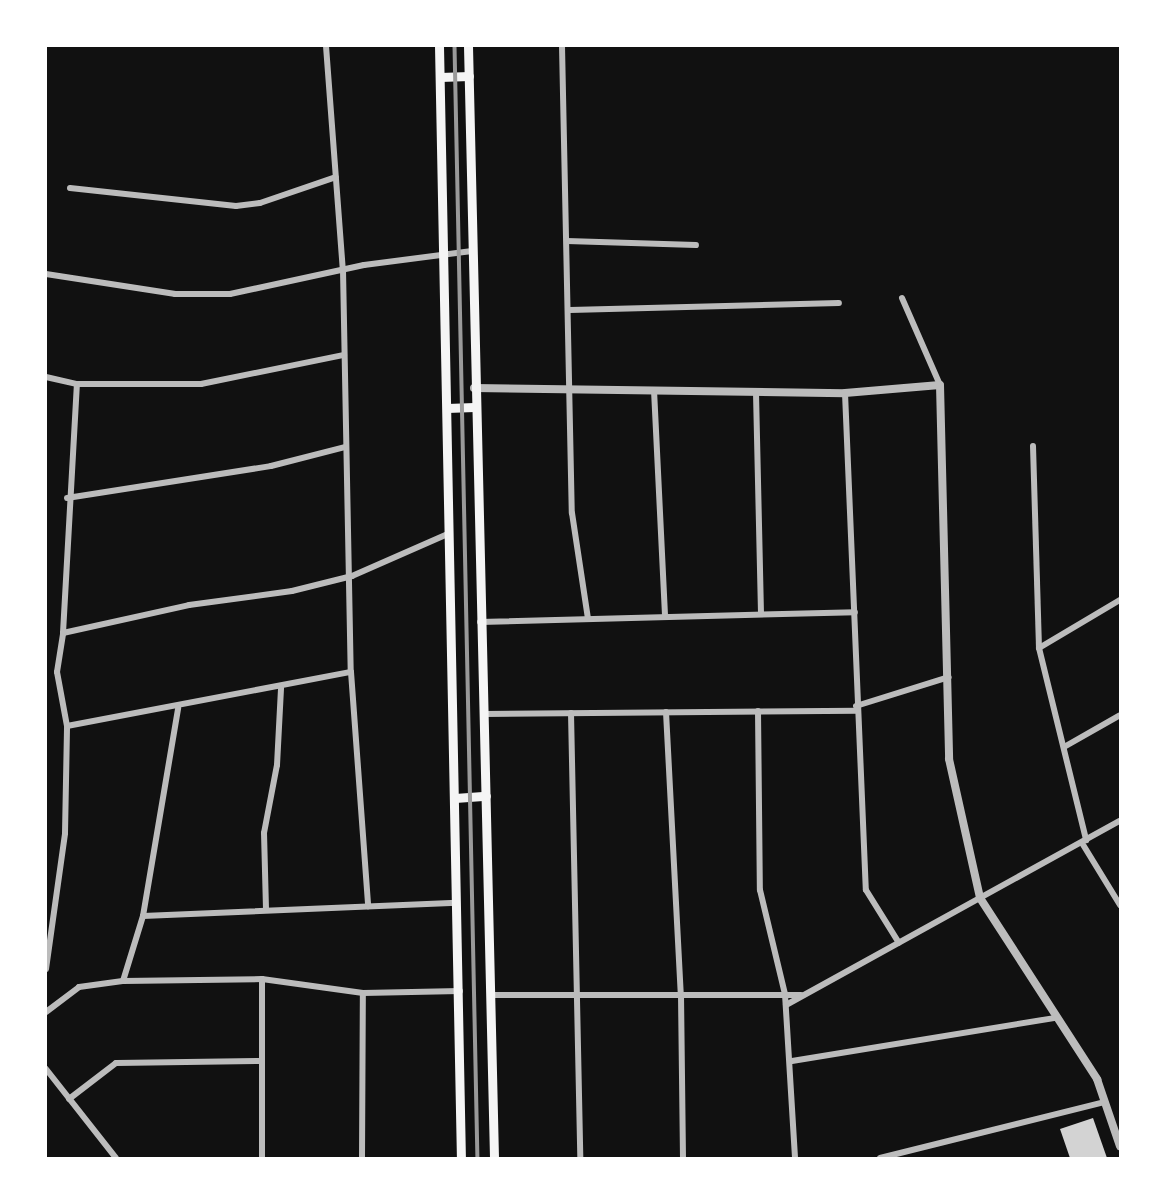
<!DOCTYPE html>
<html>
<head>
<meta charset="utf-8">
<style>
  body { margin:0 }
  #map { position:relative; width:1166px; height:1204px; overflow:hidden; background:#111; font-family:"Work Sans",sans-serif }
  div>[style] { position:absolute }
  .building>* { inset:0; background:#d3d3d3 }
  .minor>* { height:6px; margin:-3px; padding:0 3px; transform-origin:3px; border-radius:3px; background:#bcbcbc }
  .tertiary>* { height:8px; margin:-4px; padding:0 4px; transform-origin:4px; border-radius:4px; background:#bcbcbc }
  .secondary>* { height:9px; margin:-4.5px; padding:0 4.5px; transform-origin:4.5px; border-radius:4.5px; background:#f5f5f5 }
  .rail>* { height:3.5px; margin:-1.75px; padding:0 1.75px; transform-origin:1.75px; border-radius:1.75px; background:#9a9a9a }
  span { translate:-50% -50%; white-space:nowrap; text-align:center; line-height:1.15; -webkit-text-stroke:7px #fff; paint-order:stroke }
  .frame { position:absolute; inset:0; border:47px solid #fff; pointer-events:none }
</style>
</head>
<body>
<div id="map">
  <div class="building">
    <div style="clip-path:polygon(1093px 1118px,1107px 1158px,1070px 1158px,1060px 1129px)"></div>
  </div>
  <div class="minor">
    <div style="left:326px;top:46px;width:225px;rotate:85.7deg"></div>
    <div style="left:343px;top:270px;width:402px;rotate:88.9deg"></div>
    <div style="left:351px;top:672px;width:235px;rotate:85.8deg"></div>
    <div style="left:562px;top:46px;width:467px;rotate:88.8deg"></div>
    <div style="left:572px;top:513px;width:107px;rotate:81.4deg"></div>
    <div style="left:70px;top:188px;width:167px;rotate:6.2deg"></div>
    <div style="left:236px;top:206px;width:24px;rotate:-7deg"></div>
    <div style="left:260px;top:203px;width:80px;rotate:-18.9deg"></div>
    <div style="left:567px;top:241px;width:129px;rotate:1.8deg"></div>
    <div style="left:46px;top:274px;width:131px;rotate:8.8deg"></div>
    <div style="left:175px;top:294px;width:55px"></div>
    <div style="left:230px;top:294px;width:137px;rotate:-12.2deg"></div>
    <div style="left:364px;top:265px;width:109px;rotate:-7.4deg"></div>
    <div style="left:902px;top:298px;width:95px;rotate:66.4deg"></div>
    <div style="left:570px;top:310px;width:269px;rotate:-1.5deg"></div>
    <div style="left:46px;top:377px;width:32px;rotate:13deg"></div>
    <div style="left:77px;top:384px;width:124px"></div>
    <div style="left:201px;top:384px;width:146px;rotate:-11.5deg"></div>
    <div style="left:654px;top:390px;width:227px;rotate:87.2deg"></div>
    <div style="left:756px;top:393px;width:221px;rotate:88.7deg"></div>
    <div style="left:845px;top:393px;width:497px;rotate:87.6deg"></div>
    <div style="left:866px;top:890px;width:62px;rotate:58.1deg"></div>
    <div style="left:1033px;top:446px;width:202px;rotate:88.3deg"></div>
    <div style="left:1039px;top:648px;width:198px;rotate:76.2deg"></div>
    <div style="left:67px;top:498px;width:206px;rotate:-8.9deg"></div>
    <div style="left:271px;top:466px;width:76px;rotate:-14.4deg"></div>
    <div style="left:480px;top:622px;width:375px;rotate:-1.5deg"></div>
    <div style="left:63px;top:633px;width:129px;rotate:-12.5deg"></div>
    <div style="left:189px;top:605px;width:104px;rotate:-7.7deg"></div>
    <div style="left:292px;top:591px;width:62px;rotate:-14deg"></div>
    <div style="left:352px;top:576px;width:107px;rotate:-23.7deg"></div>
    <div style="left:1039px;top:648px;width:94px;rotate:-30.7deg"></div>
    <div style="left:856px;top:706px;width:97px;rotate:-17.3deg"></div>
    <div style="left:758px;top:711px;width:179px;rotate:89.4deg"></div>
    <div style="left:760px;top:890px;width:107px;rotate:76.5deg"></div>
    <div style="left:785px;top:994px;width:164px;rotate:86.5deg"></div>
    <div style="left:666px;top:712px;width:283px;rotate:87deg"></div>
    <div style="left:681px;top:995px;width:163px;rotate:89.3deg"></div>
    <div style="left:571px;top:713px;width:445px;rotate:88.8deg"></div>
    <div style="left:484px;top:714px;width:373px;rotate:-0.5deg"></div>
    <div style="left:67px;top:726px;width:289px;rotate:-10.8deg"></div>
    <div style="left:1064px;top:747px;width:64px;rotate:-29.7deg"></div>
    <div style="left:1082px;top:843px;width:73px;rotate:58.5deg"></div>
    <div style="left:266px;top:909px;width:76px;rotate:-91.5deg"></div>
    <div style="left:264px;top:833px;width:69px;rotate:-79.2deg"></div>
    <div style="left:277px;top:765px;width:77px;rotate:-87deg"></div>
    <div style="left:143px;top:916px;width:314px;rotate:-2.4deg"></div>
    <div style="left:46px;top:969px;width:137px;rotate:-82deg"></div>
    <div style="left:65px;top:833px;width:107px;rotate:-88.9deg"></div>
    <div style="left:67px;top:726px;width:55px;rotate:-100.5deg"></div>
    <div style="left:57px;top:672px;width:39px;rotate:-81deg"></div>
    <div style="left:63px;top:633px;width:249px;rotate:-86.8deg"></div>
    <div style="left:123px;top:981px;width:68px;rotate:-72.9deg"></div>
    <div style="left:143px;top:916px;width:211px;rotate:-80.4deg"></div>
    <div style="left:492px;top:995px;width:309px"></div>
    <div style="left:786px;top:1005px;width:381px;rotate:-28.9deg"></div>
    <div style="left:46px;top:1012px;width:41px;rotate:-37.1deg"></div>
    <div style="left:79px;top:987px;width:44px;rotate:-7.8deg"></div>
    <div style="left:123px;top:981px;width:139px;rotate:-0.8deg"></div>
    <div style="left:262px;top:979px;width:102px;rotate:7.9deg"></div>
    <div style="left:363px;top:993px;width:97px;rotate:-1.2deg"></div>
    <div style="left:792px;top:1061px;width:267px;rotate:-9.3deg"></div>
    <div style="left:46px;top:1069px;width:113px;rotate:51.8deg"></div>
    <div style="left:69px;top:1099px;width:59px;rotate:-37.5deg"></div>
    <div style="left:116px;top:1063px;width:146px;rotate:-0.8deg"></div>
    <div style="left:262px;top:1158px;width:179px;rotate:-90deg"></div>
    <div style="left:362px;top:1158px;width:165px;rotate:-89.7deg"></div>
    <div style="left:880px;top:1158px;width:232px;rotate:-14deg"></div>
  </div>
  <div class="tertiary">
    <div style="left:474px;top:388px;width:371px;rotate:0.8deg"></div>
    <div style="left:845px;top:393px;width:95px;rotate:-4.8deg"></div>
    <div style="left:940px;top:385px;width:374px;rotate:88.6deg"></div>
    <div style="left:949px;top:759px;width:142px;rotate:77.4deg"></div>
    <div style="left:980px;top:898px;width:216px;rotate:57.1deg"></div>
    <div style="left:1097px;top:1079px;width:71px;rotate:71.1deg"></div>
  </div>
  <div class="secondary">
    <div style="left:439px;top:46px;width:1112px;rotate:88.87deg"></div>
    <div style="left:468px;top:46px;width:1112px;rotate:88.66deg"></div>
    <div style="left:440px;top:77px;width:29px;rotate:-2deg"></div>
    <div style="left:447px;top:408px;width:27px;rotate:-2deg"></div>
    <div style="left:455px;top:798px;width:31px;rotate:-4deg"></div>
  </div>
  <div class="rail">
    <div style="left:455px;top:46px;width:1112px;rotate:88.82deg"></div>
  </div>
  <div class="frame"></div>
</div>
</body>
</html>
